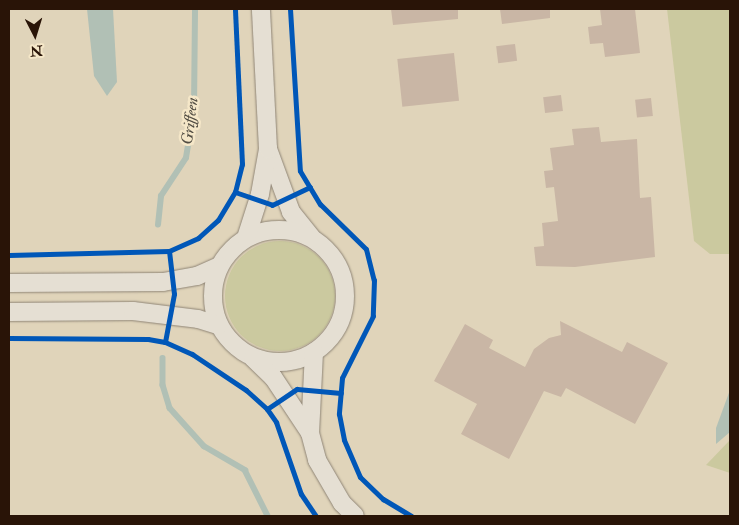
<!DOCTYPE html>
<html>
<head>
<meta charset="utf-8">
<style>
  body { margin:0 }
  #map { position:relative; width:739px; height:525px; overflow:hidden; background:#e0d4ba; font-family:"IM FELL Double Pica",serif }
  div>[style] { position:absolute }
  .green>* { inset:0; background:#cbc99f }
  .round { border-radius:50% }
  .water>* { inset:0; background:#b1c0b5 }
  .stream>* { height:5.5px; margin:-2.75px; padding:0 2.75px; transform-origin:2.75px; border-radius:2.75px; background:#b1c0b5 }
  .building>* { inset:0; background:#c9b6a5; transform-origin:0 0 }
  .roads { filter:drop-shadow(0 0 1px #8f8576) drop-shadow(0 0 1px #8f8576) }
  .minor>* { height:18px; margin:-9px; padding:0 9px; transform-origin:9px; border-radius:9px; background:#e5dfd3 }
  .minor>.ring { margin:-9px; padding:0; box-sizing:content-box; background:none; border:18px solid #e5dfd3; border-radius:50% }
  .cycleway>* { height:5px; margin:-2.5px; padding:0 2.5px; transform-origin:2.5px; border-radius:2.5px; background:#0057b8 }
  span { translate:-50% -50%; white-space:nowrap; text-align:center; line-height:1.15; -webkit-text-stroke:5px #f5e7c8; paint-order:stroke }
  .water-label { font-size:16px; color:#524d43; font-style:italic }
  .frame { position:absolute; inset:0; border:10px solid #291407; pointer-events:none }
  .north { position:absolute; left:10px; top:10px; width:50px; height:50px; -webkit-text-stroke:4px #f5e7c8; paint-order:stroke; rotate:175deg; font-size:14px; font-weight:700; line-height:20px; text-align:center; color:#291407 }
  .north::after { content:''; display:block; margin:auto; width:18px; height:22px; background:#291407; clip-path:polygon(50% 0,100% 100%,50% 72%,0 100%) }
</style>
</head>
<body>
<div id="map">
  <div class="green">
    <div style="clip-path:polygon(667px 9px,730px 9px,730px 254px,710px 254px,694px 241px)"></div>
    <div class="round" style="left:225px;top:241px;width:110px;height:110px"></div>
    <div style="clip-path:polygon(730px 440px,730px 473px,706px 465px)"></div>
  </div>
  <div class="water">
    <div style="clip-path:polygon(87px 9px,113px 9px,117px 82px,107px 96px,94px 76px)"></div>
    <div style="clip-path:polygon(730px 390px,730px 432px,716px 444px,716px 428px)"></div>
  </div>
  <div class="stream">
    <div style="left:158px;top:225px;width:29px;rotate:-84deg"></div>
    <div style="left:161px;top:196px;width:45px;rotate:-56.7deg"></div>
    <div style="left:186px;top:158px;width:51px;rotate:-80.9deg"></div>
    <div style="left:194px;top:108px;width:99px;rotate:-89.4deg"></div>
    <div style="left:163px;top:358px;width:27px;rotate:90deg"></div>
    <div style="left:163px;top:385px;width:24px;rotate:73deg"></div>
    <div style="left:170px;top:408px;width:51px;rotate:48.2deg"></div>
    <div style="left:204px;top:446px;width:48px;rotate:30.3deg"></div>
    <div style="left:245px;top:470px;width:51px;rotate:63.4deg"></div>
  </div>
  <div class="building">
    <div style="clip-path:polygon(391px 9px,458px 9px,458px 19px,393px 25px)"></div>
    <div style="clip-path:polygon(500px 9px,550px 9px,550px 18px,502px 24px)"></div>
    <div style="clip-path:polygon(600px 9px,635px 9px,640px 53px,605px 57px,603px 43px,590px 44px,588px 27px,602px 25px)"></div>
    <div style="left:515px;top:44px;width:17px;height:19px;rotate:83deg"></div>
    <div style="left:454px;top:53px;width:48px;height:57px;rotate:84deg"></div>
    <div style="left:561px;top:95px;width:16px;height:18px;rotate:83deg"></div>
    <div style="left:651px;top:98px;width:18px;height:16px;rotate:84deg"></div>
    <div style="clip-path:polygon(599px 127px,601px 142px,637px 139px,640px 198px,651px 197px,655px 257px,575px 267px,536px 266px,534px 247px,544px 246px,542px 223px,558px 221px,554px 187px,546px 188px,544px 171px,553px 170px,550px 148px,574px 145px,572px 129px)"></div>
    <div style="clip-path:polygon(560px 321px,622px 352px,627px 342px,668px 363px,635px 424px,566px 388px,561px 397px,544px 391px,509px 459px,461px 434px,477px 404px,434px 381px,465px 324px,493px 340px,489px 348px,525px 367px,534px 349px,549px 338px,561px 335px)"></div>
  </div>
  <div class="roads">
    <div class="minor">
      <div style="left:268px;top:149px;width:67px;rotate:69.9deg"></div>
      <div style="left:291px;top:212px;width:32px;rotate:51deg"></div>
      <div class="ring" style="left:213px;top:230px;width:114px;height:114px"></div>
      <div style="left:246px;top:238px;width:46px;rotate:-72.3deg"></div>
      <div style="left:260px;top:194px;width:46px;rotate:-79.9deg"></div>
      <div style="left:268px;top:149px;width:140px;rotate:-92.9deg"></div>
      <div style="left:9px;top:283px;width:154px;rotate:-0.4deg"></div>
      <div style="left:163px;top:282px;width:35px;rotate:-10deg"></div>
      <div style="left:197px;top:276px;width:24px;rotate:-24deg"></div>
      <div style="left:9px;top:312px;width:124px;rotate:-0.5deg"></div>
      <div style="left:133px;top:311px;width:65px;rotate:7deg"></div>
      <div style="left:198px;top:319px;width:21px;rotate:17deg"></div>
      <div style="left:314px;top:352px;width:81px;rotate:92.8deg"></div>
      <div style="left:310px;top:433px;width:28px;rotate:75deg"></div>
      <div style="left:317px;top:460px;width:50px;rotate:59.8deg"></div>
      <div style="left:342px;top:503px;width:18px;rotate:45deg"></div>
      <div style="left:253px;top:358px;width:28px;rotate:44deg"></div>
      <div style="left:273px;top:377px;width:67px;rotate:56.5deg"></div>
    </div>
  </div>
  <div class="cycleway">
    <div style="left:290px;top:9px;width:162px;rotate:86.5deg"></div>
    <div style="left:300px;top:171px;width:39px;rotate:59deg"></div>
    <div style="left:320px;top:204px;width:64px;rotate:44.4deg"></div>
    <div style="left:366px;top:249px;width:32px;rotate:76deg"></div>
    <div style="left:374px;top:280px;width:36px;rotate:92deg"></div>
    <div style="left:373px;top:316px;width:69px;rotate:116.6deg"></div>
    <div style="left:342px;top:378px;width:36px;rotate:95deg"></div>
    <div style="left:339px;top:414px;width:26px;rotate:79deg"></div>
    <div style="left:344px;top:440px;width:40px;rotate:66.6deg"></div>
    <div style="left:360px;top:477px;width:32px;rotate:44deg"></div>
    <div style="left:383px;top:499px;width:33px;rotate:31deg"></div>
    <div style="left:235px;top:192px;width:39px;rotate:19deg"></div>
    <div style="left:272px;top:205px;width:42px;rotate:-25.3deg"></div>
    <div style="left:9px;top:255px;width:160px;rotate:-1.4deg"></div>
    <div style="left:169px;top:251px;width:32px;rotate:-24deg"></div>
    <div style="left:198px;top:238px;width:27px;rotate:-42deg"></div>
    <div style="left:218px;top:220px;width:33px;rotate:-59deg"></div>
    <div style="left:235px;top:192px;width:29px;rotate:-76deg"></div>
    <div style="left:242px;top:164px;width:155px;rotate:-92.6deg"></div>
    <div style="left:9px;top:338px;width:139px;rotate:0.4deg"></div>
    <div style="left:148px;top:339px;width:17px;rotate:10deg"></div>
    <div style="left:165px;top:342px;width:30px;rotate:24deg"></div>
    <div style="left:192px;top:354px;width:65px;rotate:33.7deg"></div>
    <div style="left:246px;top:390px;width:28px;rotate:42deg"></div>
    <div style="left:267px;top:409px;width:16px;rotate:55deg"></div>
    <div style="left:276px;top:422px;width:76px;rotate:70.9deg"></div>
    <div style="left:301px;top:494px;width:27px;rotate:56deg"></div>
    <div style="left:165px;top:342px;width:49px;rotate:-79.4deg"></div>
    <div style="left:174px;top:294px;width:43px;rotate:-96.6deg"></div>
    <div style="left:267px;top:409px;width:36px;rotate:-34deg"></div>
    <div style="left:297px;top:389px;width:44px;rotate:5.2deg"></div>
  </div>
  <div class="water-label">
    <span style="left:190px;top:121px;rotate:-83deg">Griffeen</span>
  </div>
  <div class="frame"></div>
  <div class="north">N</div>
</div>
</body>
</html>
